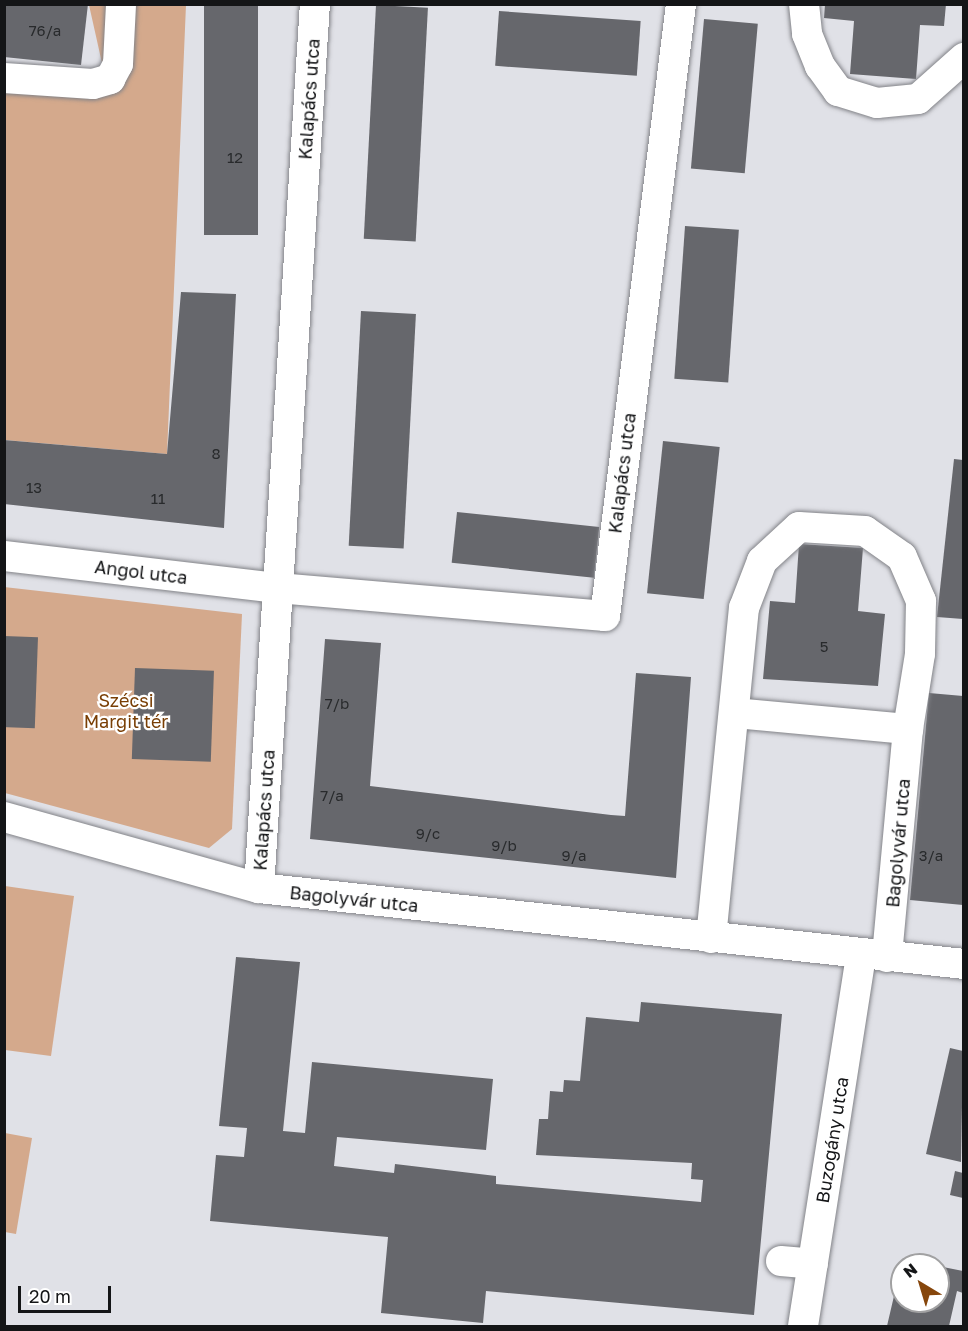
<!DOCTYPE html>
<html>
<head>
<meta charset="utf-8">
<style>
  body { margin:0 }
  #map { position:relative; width:968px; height:1331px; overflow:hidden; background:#e0e1e7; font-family:"Golos Text",sans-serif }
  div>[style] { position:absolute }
  .green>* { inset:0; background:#d4a98c }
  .building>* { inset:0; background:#66676c; transform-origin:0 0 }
  .roads { filter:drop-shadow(0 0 2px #828388) drop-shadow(0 0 2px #828388) }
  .minor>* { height:30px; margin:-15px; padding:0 15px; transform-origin:15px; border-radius:15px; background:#fff }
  span { translate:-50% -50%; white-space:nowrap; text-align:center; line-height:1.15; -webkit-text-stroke:4.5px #fff; paint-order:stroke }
  .number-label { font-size:15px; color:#282a2c }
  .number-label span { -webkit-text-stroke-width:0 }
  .street-label { font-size:18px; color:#141517 }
  .park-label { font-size:18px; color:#793e04 }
  .frame { position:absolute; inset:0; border:6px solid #141517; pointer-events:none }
  .north { position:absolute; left:890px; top:1253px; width:60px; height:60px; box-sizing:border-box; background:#fff; border:2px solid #a1a1a2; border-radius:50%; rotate:322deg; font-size:16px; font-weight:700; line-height:24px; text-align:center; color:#141517 }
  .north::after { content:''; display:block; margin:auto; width:21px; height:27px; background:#86460c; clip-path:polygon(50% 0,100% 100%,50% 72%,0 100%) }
  .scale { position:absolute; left:18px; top:1286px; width:93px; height:27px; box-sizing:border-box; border:3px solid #141517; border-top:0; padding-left:8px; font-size:18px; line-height:21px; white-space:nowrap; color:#141517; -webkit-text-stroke:4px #fff; paint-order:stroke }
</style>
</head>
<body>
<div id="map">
  <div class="green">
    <div style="clip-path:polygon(89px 5px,186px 5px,167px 454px,5px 440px,5px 88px,106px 81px)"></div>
    <div style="clip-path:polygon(4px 587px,242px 614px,232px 829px,209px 848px,5px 793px)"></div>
    <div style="clip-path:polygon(5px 886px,74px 896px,51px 1056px,5px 1050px)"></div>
    <div style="clip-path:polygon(5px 1133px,32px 1138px,16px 1234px,5px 1232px)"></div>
  </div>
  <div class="building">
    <div style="clip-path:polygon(4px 4px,88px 4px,81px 65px,4px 57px)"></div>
    <div style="left:204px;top:4px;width:54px;height:231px"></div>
    <div style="clip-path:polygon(825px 4px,946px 4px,944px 26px,920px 25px,916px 79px,850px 74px,854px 21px,824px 18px)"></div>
    <div style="left:376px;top:5px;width:52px;height:234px;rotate:3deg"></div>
    <div style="left:499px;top:11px;width:142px;height:55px;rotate:4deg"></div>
    <div style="left:704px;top:19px;width:54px;height:150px;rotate:5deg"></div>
    <div style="left:685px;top:226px;width:54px;height:153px;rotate:4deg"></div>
    <div style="clip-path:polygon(181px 292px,236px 294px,224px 528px,4px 504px,4px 440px,167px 454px)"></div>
    <div style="left:361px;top:311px;width:55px;height:235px;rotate:3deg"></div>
    <div style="left:663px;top:441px;width:57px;height:153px;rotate:6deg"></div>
    <div style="clip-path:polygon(954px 459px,963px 460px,963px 619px,937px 617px)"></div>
    <div style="left:457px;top:512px;width:143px;height:51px;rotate:6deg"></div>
    <div style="clip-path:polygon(799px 544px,863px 548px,858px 611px,885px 614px,878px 686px,763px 679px,770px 601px,795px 603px)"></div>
    <div style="left:4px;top:636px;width:34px;height:91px;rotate:2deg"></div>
    <div style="clip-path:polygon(325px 639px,381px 643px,370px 786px,611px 815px,625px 816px,636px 673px,691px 677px,676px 878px,310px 839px)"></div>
    <div style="left:135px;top:668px;width:79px;height:91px;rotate:2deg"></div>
    <div style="clip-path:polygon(929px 693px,963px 696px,963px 905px,910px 900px)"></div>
    <div style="clip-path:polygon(236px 957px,300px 962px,283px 1131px,305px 1133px,312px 1062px,493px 1079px,486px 1150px,337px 1137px,334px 1166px,394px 1173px,395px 1164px,496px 1176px,496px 1184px,701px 1202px,703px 1180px,691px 1179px,692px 1163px,536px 1155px,539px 1119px,548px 1119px,550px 1091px,563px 1092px,564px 1080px,580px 1081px,586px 1017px,639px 1022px,641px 1002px,782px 1014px,754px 1315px,486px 1291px,483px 1323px,381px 1313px,388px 1237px,210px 1221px,216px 1155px,244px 1157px,247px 1128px,219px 1126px)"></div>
    <div style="clip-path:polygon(950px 1048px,963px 1051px,961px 1162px,926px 1154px)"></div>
    <div style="clip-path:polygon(955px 1171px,963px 1173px,963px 1198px,950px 1195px)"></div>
    <div style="clip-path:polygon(903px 1258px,930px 1264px,930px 1265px,901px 1265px)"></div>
    <div style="clip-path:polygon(901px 1266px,902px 1301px,938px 1301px,938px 1266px,963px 1271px,963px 1293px,957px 1291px,949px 1326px,887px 1326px)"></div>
  </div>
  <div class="roads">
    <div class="minor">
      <div style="left:804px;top:4px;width:30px;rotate:84deg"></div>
      <div style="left:807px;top:34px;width:35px;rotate:68deg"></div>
      <div style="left:820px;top:66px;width:31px;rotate:54deg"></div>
      <div style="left:838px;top:91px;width:41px;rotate:17.1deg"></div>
      <div style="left:877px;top:103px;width:41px;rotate:-5.6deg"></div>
      <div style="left:918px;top:99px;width:62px;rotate:-41.7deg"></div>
      <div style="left:4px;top:78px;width:89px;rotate:3.9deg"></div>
      <div style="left:93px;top:84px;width:18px;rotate:-16deg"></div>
      <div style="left:110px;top:79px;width:17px;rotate:-62deg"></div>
      <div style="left:118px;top:64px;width:60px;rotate:-87.1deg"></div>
      <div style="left:4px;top:556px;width:276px;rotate:6.7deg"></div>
      <div style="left:278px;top:588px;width:328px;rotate:4.9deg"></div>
      <div style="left:605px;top:616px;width:617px;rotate:-82.92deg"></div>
      <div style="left:735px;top:713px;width:174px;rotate:5.3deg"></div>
      <div style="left:4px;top:817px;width:265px;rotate:15.6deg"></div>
      <div style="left:259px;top:888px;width:709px;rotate:6.15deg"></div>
      <div style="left:259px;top:888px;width:886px;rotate:-86.38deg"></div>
      <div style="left:711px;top:938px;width:332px;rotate:-84.3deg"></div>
      <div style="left:744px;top:608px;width:50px;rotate:-69deg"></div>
      <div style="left:762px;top:561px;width:50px;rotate:-42.6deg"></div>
      <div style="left:799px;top:527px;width:66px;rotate:3.5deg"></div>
      <div style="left:865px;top:531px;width:45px;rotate:35.1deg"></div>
      <div style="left:902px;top:557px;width:48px;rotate:66.6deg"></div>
      <div style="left:921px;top:601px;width:53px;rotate:91.1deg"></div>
      <div style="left:920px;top:654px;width:76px;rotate:99.1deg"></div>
      <div style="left:908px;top:729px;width:229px;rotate:95.3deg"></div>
      <div style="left:781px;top:1261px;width:32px;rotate:5deg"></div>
      <div style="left:803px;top:1326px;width:376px;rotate:-81.1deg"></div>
    </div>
  </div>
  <div class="number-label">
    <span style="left:45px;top:31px">76/a</span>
    <span style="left:235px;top:158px">12</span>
    <span style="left:216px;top:454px">8</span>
    <span style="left:34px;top:488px">13</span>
    <span style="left:158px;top:499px">11</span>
    <span style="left:824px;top:647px">5</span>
    <span style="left:337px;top:704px">7/b</span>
    <span style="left:332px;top:796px">7/a</span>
    <span style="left:428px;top:834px">9/c</span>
    <span style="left:504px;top:846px">9/b</span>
    <span style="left:574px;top:856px">9/a</span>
    <span style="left:931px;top:856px">3/a</span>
  </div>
  <div class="street-label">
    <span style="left:309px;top:99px;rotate:-86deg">Kalapács utca</span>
    <span style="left:622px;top:473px;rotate:-83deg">Kalapács utca</span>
    <span style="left:141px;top:572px;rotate:7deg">Angol utca</span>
    <span style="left:264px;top:810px;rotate:-86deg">Kalapács utca</span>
    <span style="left:898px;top:843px;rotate:-85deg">Bagolyvár utca</span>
    <span style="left:354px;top:899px;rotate:6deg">Bagolyvár utca</span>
    <span style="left:832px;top:1140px;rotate:-81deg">Buzogány utca</span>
  </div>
  <div class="park-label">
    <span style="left:126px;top:711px">Szécsi<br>Margit tér</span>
  </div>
  <div class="frame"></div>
  <div class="north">N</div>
  <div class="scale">20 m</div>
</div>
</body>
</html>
